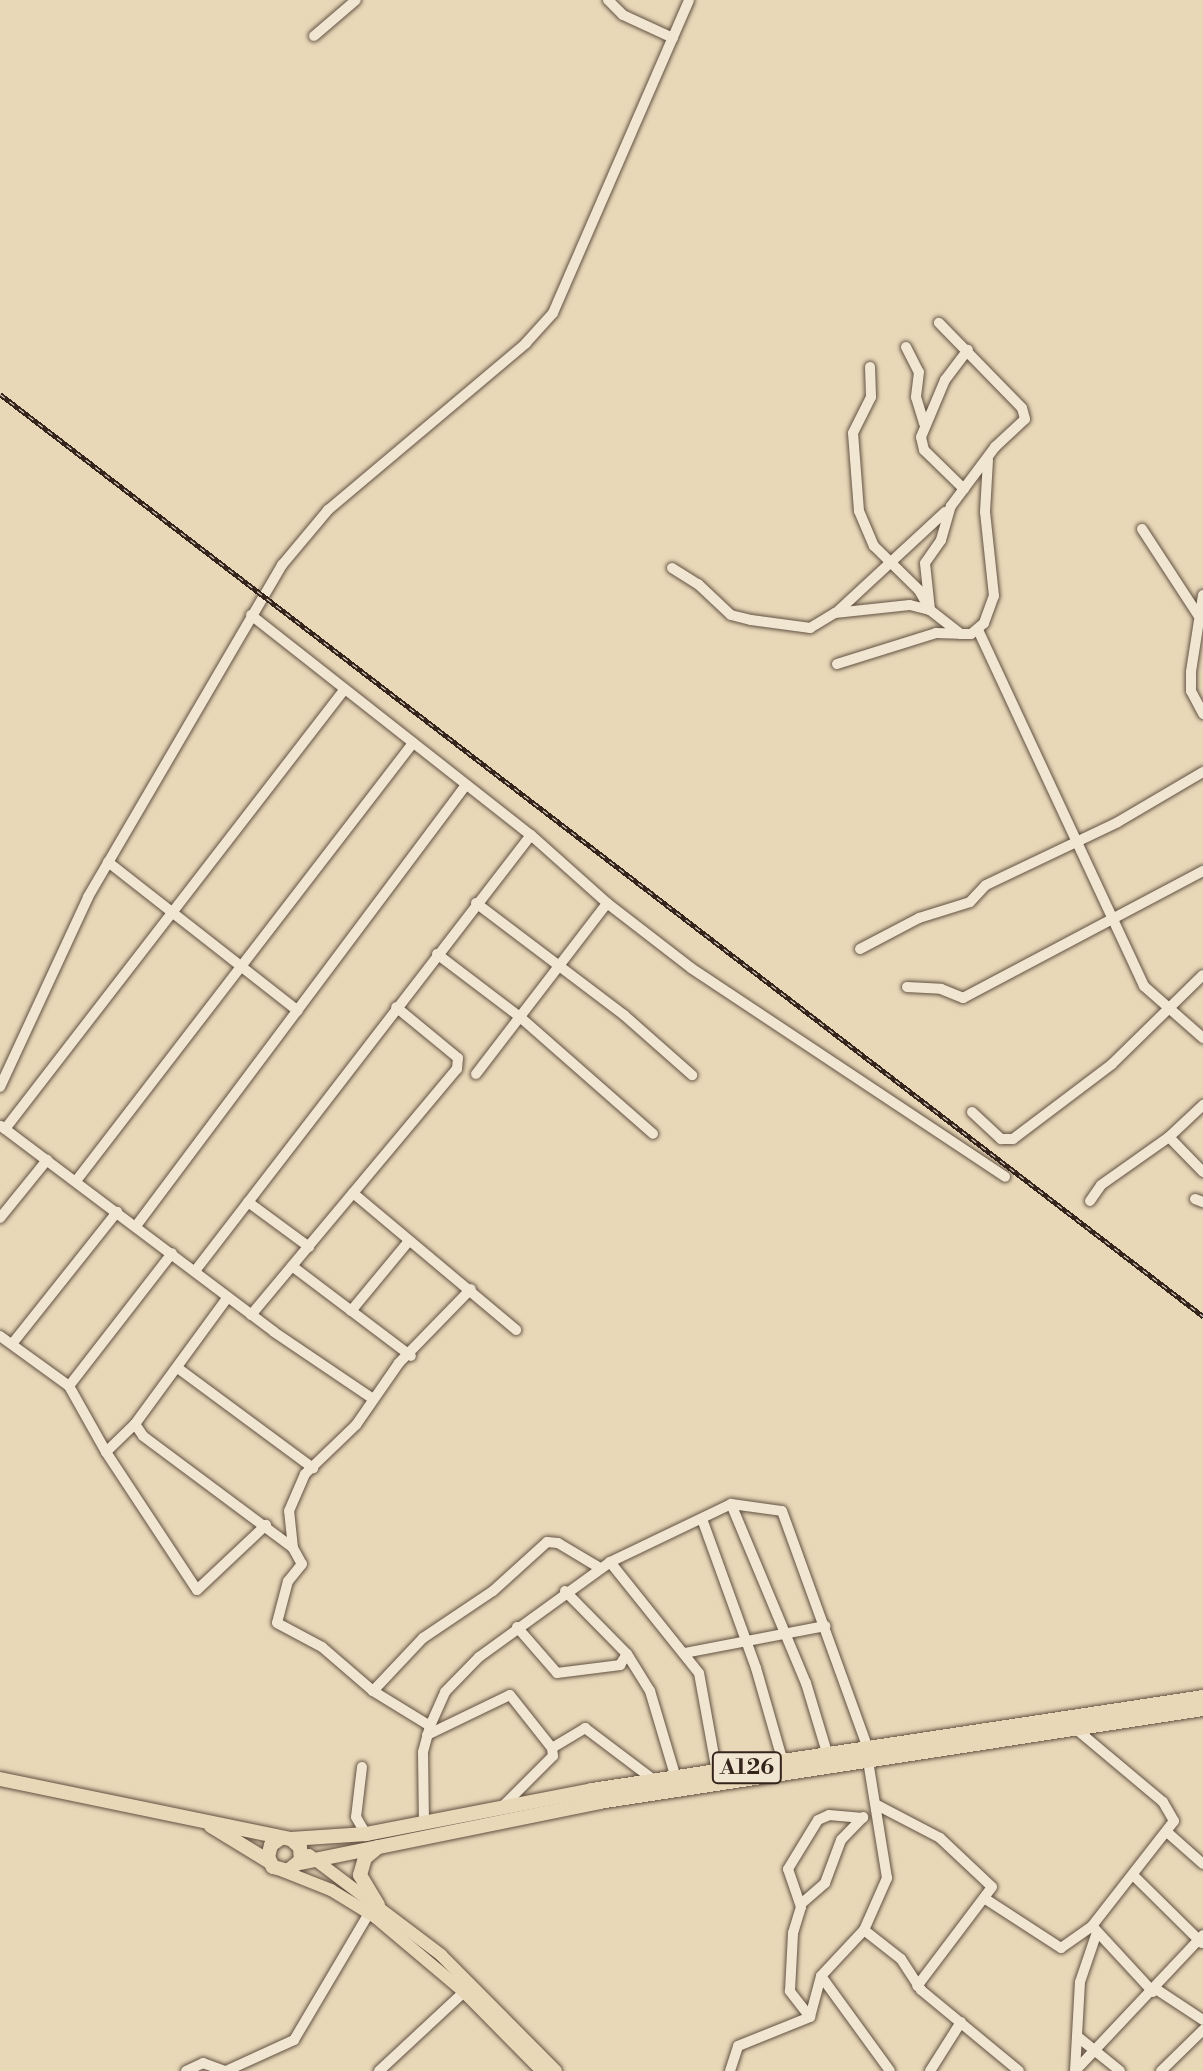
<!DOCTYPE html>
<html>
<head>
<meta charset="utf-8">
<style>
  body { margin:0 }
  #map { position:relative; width:1203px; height:2071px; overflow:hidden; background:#e8d8b8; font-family:"Libre Bodoni",serif }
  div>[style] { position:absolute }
  .roads { filter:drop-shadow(0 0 2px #625142) drop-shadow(0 0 2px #625142) }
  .minor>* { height:10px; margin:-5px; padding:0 5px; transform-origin:5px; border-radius:5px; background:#f0e6d1 }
  .major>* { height:12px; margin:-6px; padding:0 6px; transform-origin:6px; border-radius:6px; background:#e8d8b8 }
  .highway>* { height:14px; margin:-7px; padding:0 7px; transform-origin:7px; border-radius:7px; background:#e8d8b8 }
  .rail>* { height:5px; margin-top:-2.5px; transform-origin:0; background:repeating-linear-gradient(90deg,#f0e6d1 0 6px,#35241b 0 12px); box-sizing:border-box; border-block:2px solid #35241b }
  span { translate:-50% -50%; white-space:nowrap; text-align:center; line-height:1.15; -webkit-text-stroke:6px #f0e6d1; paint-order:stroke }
  .shield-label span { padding:2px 6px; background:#f0e6d1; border:2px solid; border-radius:6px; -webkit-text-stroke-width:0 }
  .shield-label { font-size:22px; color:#35241b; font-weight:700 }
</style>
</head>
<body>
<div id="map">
  <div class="roads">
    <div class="minor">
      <div style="left:608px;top:0;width:21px;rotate:45deg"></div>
      <div style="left:623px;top:15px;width:55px;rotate:24.7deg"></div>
      <div style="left:314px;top:36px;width:55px;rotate:-40.6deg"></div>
      <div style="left:906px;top:347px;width:28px;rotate:63deg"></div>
      <div style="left:919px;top:372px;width:25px;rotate:97deg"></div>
      <div style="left:916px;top:397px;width:28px;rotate:73deg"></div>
      <div style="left:870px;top:367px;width:30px;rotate:88deg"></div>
      <div style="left:871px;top:397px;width:40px;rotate:116.6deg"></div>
      <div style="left:853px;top:433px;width:78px;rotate:85.6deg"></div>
      <div style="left:859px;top:511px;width:38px;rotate:67deg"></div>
      <div style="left:874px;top:546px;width:63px;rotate:44.4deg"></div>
      <div style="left:919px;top:590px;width:23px;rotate:61deg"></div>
      <div style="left:930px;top:610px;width:47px;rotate:-96.1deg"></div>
      <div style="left:925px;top:563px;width:28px;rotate:-55deg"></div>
      <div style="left:941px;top:540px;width:35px;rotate:-74deg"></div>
      <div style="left:951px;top:506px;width:74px;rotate:-53.3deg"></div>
      <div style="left:995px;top:447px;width:41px;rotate:-43deg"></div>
      <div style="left:1025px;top:419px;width:11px;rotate:-105deg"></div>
      <div style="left:1022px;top:408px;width:119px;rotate:-134.3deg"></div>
      <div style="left:964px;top:489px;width:56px;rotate:-135.7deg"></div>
      <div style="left:924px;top:450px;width:13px;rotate:-103deg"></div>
      <div style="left:921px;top:437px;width:62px;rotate:-67.2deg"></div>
      <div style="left:945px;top:380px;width:38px;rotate:-53deg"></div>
      <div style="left:1142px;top:529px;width:103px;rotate:56.9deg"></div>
      <div style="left:672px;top:568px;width:31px;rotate:32deg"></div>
      <div style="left:698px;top:584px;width:45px;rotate:43.2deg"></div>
      <div style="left:731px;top:615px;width:21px;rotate:14deg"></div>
      <div style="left:751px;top:620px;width:60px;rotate:7.7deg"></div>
      <div style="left:810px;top:628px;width:29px;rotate:-31deg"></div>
      <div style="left:835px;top:613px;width:75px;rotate:-6.1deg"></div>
      <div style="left:910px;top:605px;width:21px;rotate:14deg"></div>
      <div style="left:930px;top:610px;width:39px;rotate:38deg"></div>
      <div style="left:961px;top:634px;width:10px"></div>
      <div style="left:971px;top:634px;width:17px;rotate:-40deg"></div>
      <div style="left:984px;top:623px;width:29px;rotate:-70deg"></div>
      <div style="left:994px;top:596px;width:84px;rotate:-96.1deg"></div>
      <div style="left:985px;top:512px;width:52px;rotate:-86.7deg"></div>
      <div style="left:1203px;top:595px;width:78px;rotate:98.9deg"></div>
      <div style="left:1191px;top:672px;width:19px;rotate:90deg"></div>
      <div style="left:1191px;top:691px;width:26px;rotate:62deg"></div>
      <div style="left:837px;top:612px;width:147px;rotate:-42.8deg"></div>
      <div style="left:251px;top:615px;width:356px;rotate:38.2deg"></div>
      <div style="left:531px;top:835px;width:102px;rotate:41.8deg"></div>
      <div style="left:607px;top:903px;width:106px;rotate:37.7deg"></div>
      <div style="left:691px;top:968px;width:377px;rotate:33.6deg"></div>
      <div style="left:978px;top:630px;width:393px;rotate:65deg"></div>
      <div style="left:1144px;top:986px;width:79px;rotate:41.4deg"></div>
      <div style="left:837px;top:664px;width:104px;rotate:-17.4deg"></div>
      <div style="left:936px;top:633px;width:23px;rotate:2deg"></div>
      <div style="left:108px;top:862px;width:241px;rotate:38.1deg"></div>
      <div style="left:476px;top:903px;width:186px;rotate:37.1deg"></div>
      <div style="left:624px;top:1015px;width:91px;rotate:41.4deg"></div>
      <div style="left:860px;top:949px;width:67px;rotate:-27.7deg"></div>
      <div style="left:919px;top:918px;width:53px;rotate:-17.4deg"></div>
      <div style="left:970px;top:902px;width:23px;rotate:-47deg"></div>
      <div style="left:986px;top:885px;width:146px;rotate:-25.5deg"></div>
      <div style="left:1118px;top:822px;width:99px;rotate:-30.5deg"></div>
      <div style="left:437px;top:954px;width:104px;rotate:37.2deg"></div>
      <div style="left:520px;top:1017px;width:177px;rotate:41.3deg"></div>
      <div style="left:907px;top:987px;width:34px;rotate:3deg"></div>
      <div style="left:941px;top:989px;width:24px;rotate:22deg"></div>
      <div style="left:963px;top:998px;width:272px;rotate:-27.9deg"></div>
      <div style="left:476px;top:1074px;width:215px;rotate:-52.5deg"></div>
      <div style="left:0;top:1087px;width:209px;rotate:-65.1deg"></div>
      <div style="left:88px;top:897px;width:385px;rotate:-59.7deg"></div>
      <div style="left:282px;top:565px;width:72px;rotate:-50.1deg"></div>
      <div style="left:328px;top:510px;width:259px;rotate:-40.1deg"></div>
      <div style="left:526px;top:343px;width:40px;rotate:-48deg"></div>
      <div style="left:553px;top:313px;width:341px;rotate:-66.5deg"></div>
      <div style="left:972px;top:1112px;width:40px;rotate:43deg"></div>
      <div style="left:1001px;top:1139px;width:12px"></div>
      <div style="left:1013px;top:1139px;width:124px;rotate:-37.1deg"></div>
      <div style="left:1112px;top:1064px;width:127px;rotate:-44.4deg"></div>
      <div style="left:1px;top:1126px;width:342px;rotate:37deg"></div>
      <div style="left:274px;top:1332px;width:118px;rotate:34deg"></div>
      <div style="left:5px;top:1129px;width:555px;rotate:-52.32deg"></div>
      <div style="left:1169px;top:1137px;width:47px;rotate:-43.3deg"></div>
      <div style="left:76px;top:1181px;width:553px;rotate:-52.43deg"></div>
      <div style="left:353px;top:1193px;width:213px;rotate:40deg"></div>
      <div style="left:1195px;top:1199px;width:9px;rotate:21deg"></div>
      <div style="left:1090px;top:1201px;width:19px;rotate:-55deg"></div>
      <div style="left:1101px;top:1185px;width:83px;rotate:-35.2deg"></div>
      <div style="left:1169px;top:1137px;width:49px;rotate:45.8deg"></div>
      <div style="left:248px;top:1202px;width:76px;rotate:36.4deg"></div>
      <div style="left:0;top:1218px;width:75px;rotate:-51deg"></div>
      <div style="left:136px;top:1226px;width:551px;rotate:-53.19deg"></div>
      <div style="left:292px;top:1266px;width:149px;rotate:37.1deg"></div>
      <div style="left:195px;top:1271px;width:550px;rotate:-52.38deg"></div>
      <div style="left:351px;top:1311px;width:91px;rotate:-50.4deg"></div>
      <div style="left:251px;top:1315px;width:321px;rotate:-50.1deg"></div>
      <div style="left:457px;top:1069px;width:11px;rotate:-85deg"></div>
      <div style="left:458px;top:1058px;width:80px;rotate:-140.6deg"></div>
      <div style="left:0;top:1336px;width:85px;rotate:35.9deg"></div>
      <div style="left:69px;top:1386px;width:76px;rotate:60.7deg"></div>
      <div style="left:106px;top:1452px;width:40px;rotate:-44deg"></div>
      <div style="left:135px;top:1424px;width:14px;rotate:56deg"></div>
      <div style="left:143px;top:1436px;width:187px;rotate:36.7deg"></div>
      <div style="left:293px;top:1548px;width:18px;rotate:61deg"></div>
      <div style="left:302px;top:1564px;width:22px;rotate:129deg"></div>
      <div style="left:288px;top:1581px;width:43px;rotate:104.7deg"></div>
      <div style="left:277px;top:1623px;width:51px;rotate:28.1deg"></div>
      <div style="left:322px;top:1647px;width:67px;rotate:40.8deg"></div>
      <div style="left:373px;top:1691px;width:67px;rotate:31.6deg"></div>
      <div style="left:12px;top:1344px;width:169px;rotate:-51.5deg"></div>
      <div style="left:179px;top:1369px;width:167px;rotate:36.5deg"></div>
      <div style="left:69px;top:1386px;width:168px;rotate:-52.2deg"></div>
      <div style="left:135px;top:1424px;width:157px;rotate:-53.8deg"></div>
      <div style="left:106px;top:1452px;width:165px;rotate:56.6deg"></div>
      <div style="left:197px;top:1590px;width:95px;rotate:-43.3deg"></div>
      <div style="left:731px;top:1504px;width:51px;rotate:7.8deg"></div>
      <div style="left:782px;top:1511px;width:253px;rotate:70.1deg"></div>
      <div style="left:702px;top:1519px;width:158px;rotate:70.1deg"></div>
      <div style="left:756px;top:1668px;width:98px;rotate:74deg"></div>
      <div style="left:293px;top:1548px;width:37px;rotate:-96deg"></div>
      <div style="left:289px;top:1511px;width:40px;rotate:-66.6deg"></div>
      <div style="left:305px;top:1474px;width:71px;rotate:-43.9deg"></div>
      <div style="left:356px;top:1425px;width:75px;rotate:-55.3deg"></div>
      <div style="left:399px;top:1363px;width:103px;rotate:-45.8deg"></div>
      <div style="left:610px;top:1562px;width:142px;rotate:51.3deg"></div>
      <div style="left:699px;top:1673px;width:101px;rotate:79.7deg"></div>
      <div style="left:565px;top:1591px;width:88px;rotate:45.5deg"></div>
      <div style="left:627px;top:1654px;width:44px;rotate:58.1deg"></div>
      <div style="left:650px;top:1691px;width:91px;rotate:73.4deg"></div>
      <div style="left:517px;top:1627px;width:61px;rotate:49deg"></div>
      <div style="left:557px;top:1673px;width:64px;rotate:-7.2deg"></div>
      <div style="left:620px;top:1665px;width:13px;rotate:-58deg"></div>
      <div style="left:685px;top:1653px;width:143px;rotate:-10.9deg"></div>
      <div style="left:373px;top:1691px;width:73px;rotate:-46.7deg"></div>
      <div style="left:423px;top:1638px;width:84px;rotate:-33.9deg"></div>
      <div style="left:493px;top:1591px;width:73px;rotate:-42.2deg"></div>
      <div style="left:547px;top:1542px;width:11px;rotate:5deg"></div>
      <div style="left:558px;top:1543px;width:49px;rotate:30.8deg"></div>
      <div style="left:427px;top:1735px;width:92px;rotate:-25.7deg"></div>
      <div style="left:510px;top:1695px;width:68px;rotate:51.6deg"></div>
      <div style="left:362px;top:1767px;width:50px;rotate:96.8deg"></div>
      <div style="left:356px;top:1817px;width:20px;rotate:60deg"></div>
      <div style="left:877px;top:1805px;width:71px;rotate:27.6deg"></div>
      <div style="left:940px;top:1838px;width:71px;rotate:43.3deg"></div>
      <div style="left:992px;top:1887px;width:124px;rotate:127.1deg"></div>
      <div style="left:502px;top:1807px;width:72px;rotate:-45deg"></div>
      <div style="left:553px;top:1756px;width:8px;rotate:-97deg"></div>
      <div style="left:552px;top:1748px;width:39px;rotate:-31deg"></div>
      <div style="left:585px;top:1728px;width:88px;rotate:37.1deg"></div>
      <div style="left:424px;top:1824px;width:72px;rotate:-90.8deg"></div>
      <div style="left:423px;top:1752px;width:27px;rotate:-75deg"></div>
      <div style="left:430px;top:1726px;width:37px;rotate:-66deg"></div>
      <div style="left:445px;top:1692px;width:49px;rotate:-45.8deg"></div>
      <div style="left:479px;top:1657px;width:162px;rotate:-35.9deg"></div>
      <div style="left:610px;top:1562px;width:134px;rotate:-25.6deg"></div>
      <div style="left:731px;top:1504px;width:194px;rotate:67.3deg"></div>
      <div style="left:806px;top:1683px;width:76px;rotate:73.2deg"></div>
      <div style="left:1167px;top:1832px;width:48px;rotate:41.6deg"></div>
      <div style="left:1133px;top:1875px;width:97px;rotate:44.6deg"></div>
      <div style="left:984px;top:1898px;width:92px;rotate:33deg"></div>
      <div style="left:1061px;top:1948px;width:38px;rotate:-35deg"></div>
      <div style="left:1092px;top:1926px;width:133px;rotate:-52deg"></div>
      <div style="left:1174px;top:1821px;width:22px;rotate:-120deg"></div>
      <div style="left:1163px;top:1802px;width:114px;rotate:-140deg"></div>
      <div style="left:801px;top:1904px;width:32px;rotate:-41deg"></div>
      <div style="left:825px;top:1883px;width:46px;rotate:-69.6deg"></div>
      <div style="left:841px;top:1840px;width:32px;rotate:-46deg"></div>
      <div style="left:1094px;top:1928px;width:87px;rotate:47.3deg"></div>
      <div style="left:864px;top:1930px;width:47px;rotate:38.1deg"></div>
      <div style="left:901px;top:1959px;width:37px;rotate:57deg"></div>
      <div style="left:921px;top:1990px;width:127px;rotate:39.6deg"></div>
      <div style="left:821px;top:1976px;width:117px;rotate:54deg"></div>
      <div style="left:1156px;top:1989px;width:56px;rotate:33.4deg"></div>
      <div style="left:810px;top:2017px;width:42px;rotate:-75deg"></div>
      <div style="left:821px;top:1976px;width:63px;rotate:-46.9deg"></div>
      <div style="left:864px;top:1930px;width:57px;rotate:-66.1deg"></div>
      <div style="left:887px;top:1878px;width:119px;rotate:-99.2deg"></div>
      <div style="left:810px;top:2017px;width:33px;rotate:-128deg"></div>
      <div style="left:790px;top:1991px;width:58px;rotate:-87deg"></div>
      <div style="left:793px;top:1933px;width:27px;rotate:-73deg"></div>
      <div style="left:801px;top:1907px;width:40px;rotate:-108.9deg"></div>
      <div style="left:788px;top:1869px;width:57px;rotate:-58.5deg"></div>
      <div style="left:818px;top:1820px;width:12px;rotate:-24deg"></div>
      <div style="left:829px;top:1815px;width:34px;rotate:5deg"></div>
      <div style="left:1078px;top:2037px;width:54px;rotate:39deg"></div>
      <div style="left:186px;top:2071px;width:19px;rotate:-25deg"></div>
      <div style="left:203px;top:2063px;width:23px;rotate:20deg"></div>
      <div style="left:226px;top:2071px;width:75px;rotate:-24.5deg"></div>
      <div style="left:294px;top:2040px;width:147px;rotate:-59.4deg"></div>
      <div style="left:379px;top:2071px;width:116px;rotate:-42.9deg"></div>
      <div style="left:730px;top:2071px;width:26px;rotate:-72deg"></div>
      <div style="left:738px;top:2046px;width:78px;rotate:-21.9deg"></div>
      <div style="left:930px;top:2071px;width:58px;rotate:-57.7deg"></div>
      <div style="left:1075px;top:2071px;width:187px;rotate:-46.7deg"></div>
      <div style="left:1075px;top:2071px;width:89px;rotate:-86.8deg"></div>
      <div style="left:1080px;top:1982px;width:53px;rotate:-71.2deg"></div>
      <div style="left:1161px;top:2071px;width:59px;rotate:-44.3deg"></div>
    </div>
    <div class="major">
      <div style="left:309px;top:1855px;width:166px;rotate:37.1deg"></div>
      <div style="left:441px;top:1955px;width:163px;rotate:45.2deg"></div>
      <div style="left:283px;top:1871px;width:52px;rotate:21.6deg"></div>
      <div style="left:331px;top:1890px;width:52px;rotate:31.5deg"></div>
      <div style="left:375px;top:1917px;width:116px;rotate:40.1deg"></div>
      <div style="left:464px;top:1992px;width:111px;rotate:45.4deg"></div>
    </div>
    <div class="highway">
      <div style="left:0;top:1779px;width:297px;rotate:11.7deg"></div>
      <div style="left:291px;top:1839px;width:12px;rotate:42deg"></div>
      <div style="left:300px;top:1847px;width:13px;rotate:86deg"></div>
      <div style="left:301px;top:1860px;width:17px;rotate:140deg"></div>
      <div style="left:288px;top:1871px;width:16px;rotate:-165deg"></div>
      <div style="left:273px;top:1867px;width:11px;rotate:-117deg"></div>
      <div style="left:268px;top:1857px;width:12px;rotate:-76deg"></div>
      <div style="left:271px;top:1845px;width:12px;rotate:-35deg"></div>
      <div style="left:211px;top:1826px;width:69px;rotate:31.4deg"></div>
      <div style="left:291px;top:1839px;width:75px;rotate:-3.8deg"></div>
      <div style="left:366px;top:1834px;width:230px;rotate:-11deg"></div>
      <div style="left:592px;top:1790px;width:618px;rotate:-8.65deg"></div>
      <div style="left:300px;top:1863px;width:305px;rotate:-11.5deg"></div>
      <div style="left:599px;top:1802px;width:611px;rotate:-8.75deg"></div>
      <div style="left:378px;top:1905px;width:35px;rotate:-121deg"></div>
      <div style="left:360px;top:1875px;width:18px;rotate:-74deg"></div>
      <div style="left:365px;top:1858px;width:17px;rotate:-40deg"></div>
    </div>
  </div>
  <div class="rail">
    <div style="left:0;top:394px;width:1516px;rotate:37.47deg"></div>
  </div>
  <div class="shield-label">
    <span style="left:747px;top:1768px">A126</span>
  </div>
</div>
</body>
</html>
